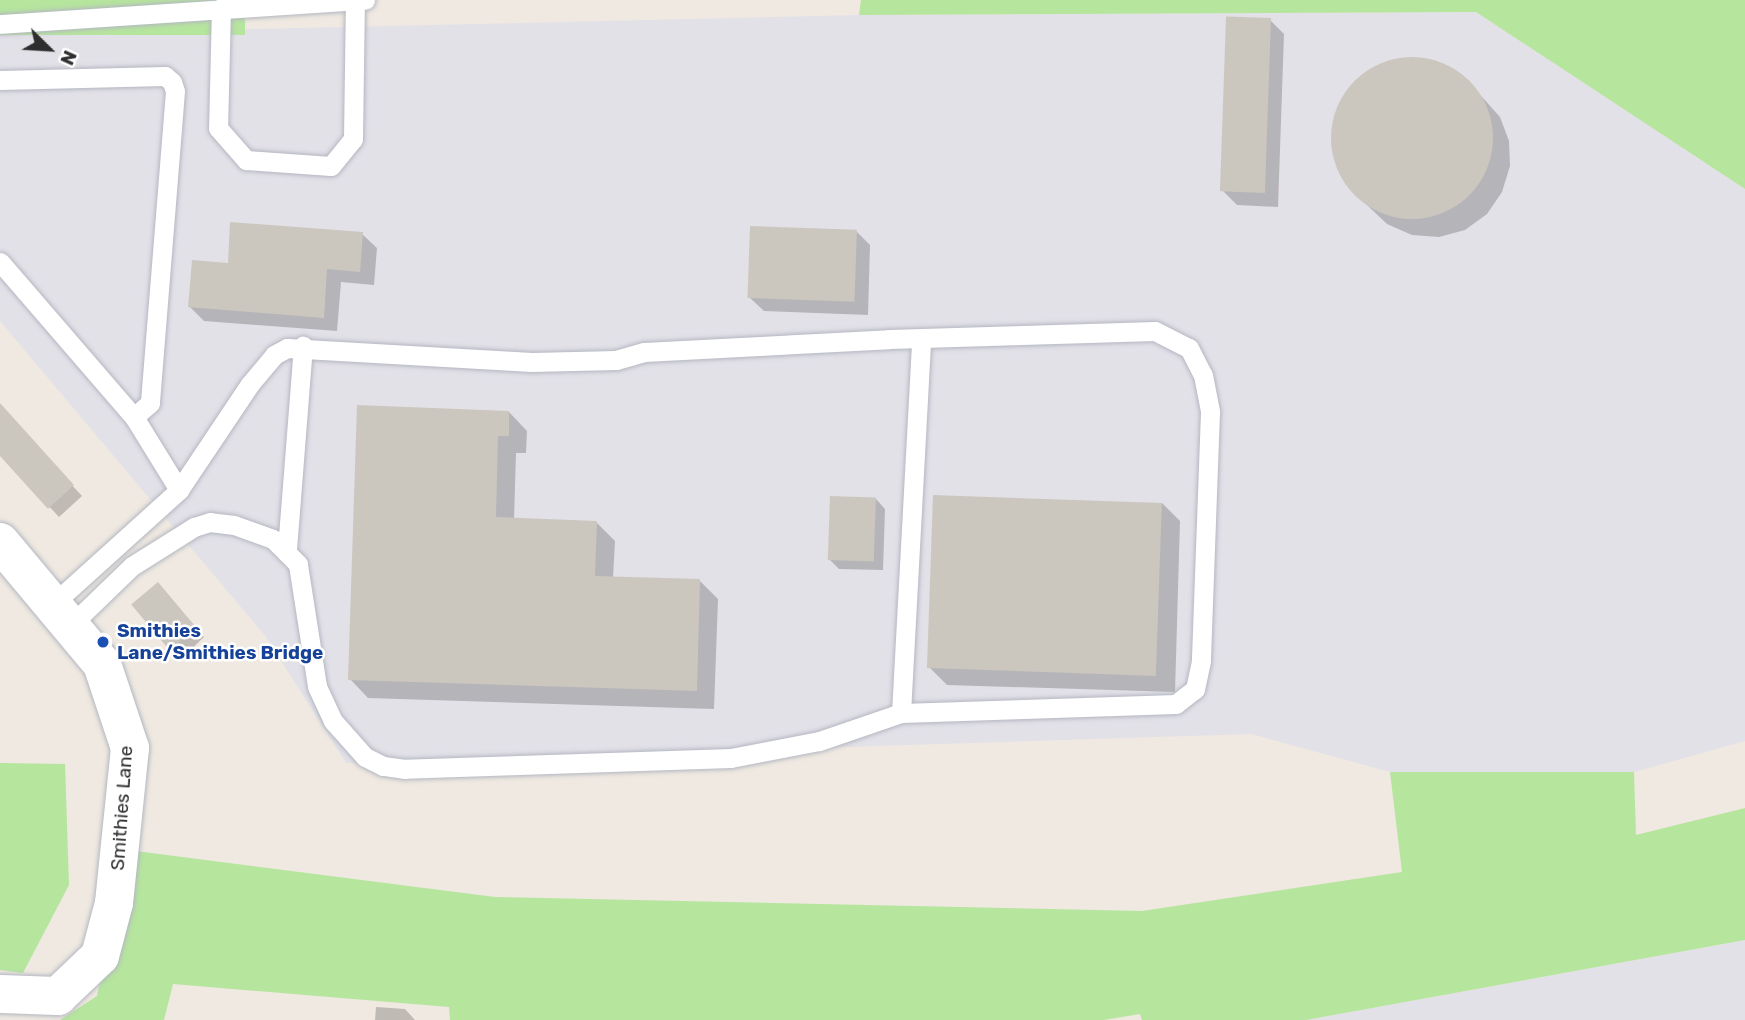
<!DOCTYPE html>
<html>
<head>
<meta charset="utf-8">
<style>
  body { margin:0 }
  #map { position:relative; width:1745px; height:1020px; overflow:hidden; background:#efe9e1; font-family:Rubik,sans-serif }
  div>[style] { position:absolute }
  .industrial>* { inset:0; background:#e3e1e8 }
  .green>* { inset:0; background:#b6e59e; transform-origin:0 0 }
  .shadow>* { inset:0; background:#0003 }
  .building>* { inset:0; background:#cbc7bf; transform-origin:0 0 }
  .round { border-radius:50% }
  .roads { filter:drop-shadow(0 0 2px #b4b7c1) drop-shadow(0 0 2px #b4b7c1) }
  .lane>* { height:19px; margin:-9.5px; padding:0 9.5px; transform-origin:9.5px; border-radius:9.5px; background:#fff }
  .secondary>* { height:38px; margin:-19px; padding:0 19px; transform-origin:19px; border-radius:19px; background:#fff }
  .dots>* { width:19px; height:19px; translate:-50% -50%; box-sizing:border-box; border:4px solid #fff; border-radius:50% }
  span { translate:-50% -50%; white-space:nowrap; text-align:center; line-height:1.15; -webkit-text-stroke:5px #fff; paint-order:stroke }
  .transit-label { font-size:19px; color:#164399; font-weight:700 }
  .left { translate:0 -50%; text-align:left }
  .street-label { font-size:19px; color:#2e2e2e }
  .north { position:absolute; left:14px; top:14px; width:70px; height:70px; -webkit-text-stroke:5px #fff; paint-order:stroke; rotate:114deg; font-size:19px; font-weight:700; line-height:28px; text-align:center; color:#2e2e2e }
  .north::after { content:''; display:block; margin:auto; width:24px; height:32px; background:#2e2e2e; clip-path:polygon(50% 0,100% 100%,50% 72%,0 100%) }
</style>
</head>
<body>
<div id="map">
  <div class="industrial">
    <div style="clip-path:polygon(1476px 12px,1745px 189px,1745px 741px,1634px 772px,1390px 772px,1251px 734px,346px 763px,266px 637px,0 321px,0 35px,859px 15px)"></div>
    <div style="clip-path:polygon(1745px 940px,1745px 1020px,1306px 1020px)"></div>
  </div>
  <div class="green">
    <div style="left:0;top:0;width:245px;height:35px"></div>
    <div style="clip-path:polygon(861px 0,1745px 0,1745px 189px,1476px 12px,859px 15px)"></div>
    <div style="clip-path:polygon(0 763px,65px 764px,69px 885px,23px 973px,0 970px)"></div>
    <div style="clip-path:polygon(1390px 772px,1634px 772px,1636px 835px,1745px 808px,1745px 940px,1306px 1020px,1142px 1020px,1140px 1014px,1104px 1020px,450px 1020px,449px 1007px,173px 984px,164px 1020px,60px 1020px,97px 996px,128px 850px,495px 897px,1142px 911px,1402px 872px)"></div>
  </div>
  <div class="shadow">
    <div style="clip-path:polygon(1270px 20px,1284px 34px,1278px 207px,1237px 205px,1223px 191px)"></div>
    <div style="clip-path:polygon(1418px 58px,1443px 64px,1465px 78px,1500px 117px,1509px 141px,1510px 166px,1502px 192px,1487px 214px,1465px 230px,1439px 237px,1412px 235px,1387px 224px,1367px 205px,1348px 186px,1336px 161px,1332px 135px,1337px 110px,1350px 88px,1369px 71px,1393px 60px)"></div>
    <div style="clip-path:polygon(856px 231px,870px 245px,868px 315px,764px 311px,749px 297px)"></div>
    <div style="clip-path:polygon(362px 234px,377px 248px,374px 285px,341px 282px,337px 331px,204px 321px,190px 307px,229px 265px)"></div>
    <div style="clip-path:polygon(0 407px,82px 496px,59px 517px,0 454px)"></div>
    <div style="clip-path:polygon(509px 412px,527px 431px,526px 453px,516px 453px,514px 520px,596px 522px,615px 541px,613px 578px,700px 581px,718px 599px,714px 709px,368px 698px,350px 679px)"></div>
    <div style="clip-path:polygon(876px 499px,885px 509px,883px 570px,839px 569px,830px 560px)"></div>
    <div style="clip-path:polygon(1162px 503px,1180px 521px,1175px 692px,947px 685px,929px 667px)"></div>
    <div style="clip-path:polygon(167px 594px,204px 637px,182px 658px,173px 649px)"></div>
    <div style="clip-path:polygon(376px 1007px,405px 1009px,415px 1020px,375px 1020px)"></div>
  </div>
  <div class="building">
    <div style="left:1271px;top:18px;width:175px;height:45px;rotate:92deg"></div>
    <div class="round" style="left:1331px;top:57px;width:162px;height:162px"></div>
    <div style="clip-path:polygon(230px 222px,363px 232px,360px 272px,327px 269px,324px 318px,188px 307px,192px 260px,228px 263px)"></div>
    <div style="left:750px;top:226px;width:107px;height:72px;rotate:2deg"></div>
    <div style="clip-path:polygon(0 403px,74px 485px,48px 509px,0 456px)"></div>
    <div style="clip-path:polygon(357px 405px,509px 411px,509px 436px,498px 436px,496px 517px,597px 521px,595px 576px,700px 579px,697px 691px,348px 680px)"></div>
    <div style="left:933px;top:495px;width:229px;height:173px;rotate:2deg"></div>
    <div style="left:830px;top:496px;width:46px;height:64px;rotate:2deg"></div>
    <div style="left:158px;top:582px;width:59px;height:35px;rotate:50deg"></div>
  </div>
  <div class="roads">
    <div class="lane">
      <div style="left:221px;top:8px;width:120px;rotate:91.4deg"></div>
      <div style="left:218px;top:128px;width:43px;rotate:48.8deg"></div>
      <div style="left:246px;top:160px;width:85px;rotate:4deg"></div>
      <div style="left:331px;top:166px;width:35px;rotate:-51deg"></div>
      <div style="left:353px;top:139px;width:138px;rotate:-89.2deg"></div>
      <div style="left:0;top:24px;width:366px;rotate:-3.8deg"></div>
      <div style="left:0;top:80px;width:165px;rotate:-1.4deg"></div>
      <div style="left:165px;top:76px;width:9px;rotate:41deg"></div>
      <div style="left:172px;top:82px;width:9px;rotate:72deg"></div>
      <div style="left:175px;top:91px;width:313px;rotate:94.6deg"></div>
      <div style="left:150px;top:403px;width:21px;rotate:139deg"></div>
      <div style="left:0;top:262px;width:205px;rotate:49.2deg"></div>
      <div style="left:134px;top:417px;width:86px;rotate:58.3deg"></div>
      <div style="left:287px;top:549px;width:204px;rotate:-85.5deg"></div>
      <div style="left:54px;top:603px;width:169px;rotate:-42.1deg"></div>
      <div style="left:179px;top:490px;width:128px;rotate:-56.2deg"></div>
      <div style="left:250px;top:384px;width:38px;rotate:-50deg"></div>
      <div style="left:274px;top:355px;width:15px;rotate:-28deg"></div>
      <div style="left:287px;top:348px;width:245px;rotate:3.3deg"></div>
      <div style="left:532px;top:362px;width:84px;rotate:-1.4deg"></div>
      <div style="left:616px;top:360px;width:29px;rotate:-16deg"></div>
      <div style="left:644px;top:352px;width:245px;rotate:-3deg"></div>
      <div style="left:889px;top:339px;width:266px;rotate:-1.7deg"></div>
      <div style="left:1155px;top:331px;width:38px;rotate:27deg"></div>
      <div style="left:1189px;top:348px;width:30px;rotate:63deg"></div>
      <div style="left:1203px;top:375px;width:38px;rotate:79deg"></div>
      <div style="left:1210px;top:412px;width:249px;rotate:92.1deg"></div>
      <div style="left:1201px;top:661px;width:29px;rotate:102deg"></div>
      <div style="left:1195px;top:689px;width:24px;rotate:142deg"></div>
      <div style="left:1176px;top:704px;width:275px;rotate:178.1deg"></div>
      <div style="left:901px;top:713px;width:87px;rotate:161.1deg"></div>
      <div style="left:819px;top:741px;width:90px;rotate:169.1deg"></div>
      <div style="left:731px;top:758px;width:326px;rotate:178.1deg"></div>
      <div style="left:405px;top:769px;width:22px;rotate:-172deg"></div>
      <div style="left:383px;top:766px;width:20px;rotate:-153deg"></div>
      <div style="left:365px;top:757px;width:48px;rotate:-131.6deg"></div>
      <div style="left:333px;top:721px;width:38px;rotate:-115deg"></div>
      <div style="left:317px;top:686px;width:123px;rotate:-98.9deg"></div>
      <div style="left:298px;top:564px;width:35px;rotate:-135deg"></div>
      <div style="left:273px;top:539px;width:41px;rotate:-160.3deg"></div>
      <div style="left:234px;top:525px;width:24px;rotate:-173deg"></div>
      <div style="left:210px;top:522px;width:17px;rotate:163deg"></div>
      <div style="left:194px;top:527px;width:73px;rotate:147.8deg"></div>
      <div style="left:132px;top:566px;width:83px;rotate:136deg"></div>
      <div style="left:901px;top:713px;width:374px;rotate:-86.9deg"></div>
    </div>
    <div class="secondary">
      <div style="left:0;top:542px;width:159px;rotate:50.1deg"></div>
      <div style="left:102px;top:664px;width:89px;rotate:71.6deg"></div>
      <div style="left:130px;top:748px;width:156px;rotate:95.9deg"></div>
      <div style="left:114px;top:903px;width:55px;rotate:104.8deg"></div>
      <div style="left:100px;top:956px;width:58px;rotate:136.4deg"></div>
      <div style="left:58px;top:996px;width:58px;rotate:-178deg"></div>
    </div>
  </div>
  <div class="dots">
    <div style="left:103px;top:642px;background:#1a4fb4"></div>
  </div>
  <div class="transit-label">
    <span class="left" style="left:117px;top:642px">Smithies<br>Lane/Smithies Bridge</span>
  </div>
  <div class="street-label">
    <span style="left:122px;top:808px;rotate:-86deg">Smithies Lane</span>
  </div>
  <div class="north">N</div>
</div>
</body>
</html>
